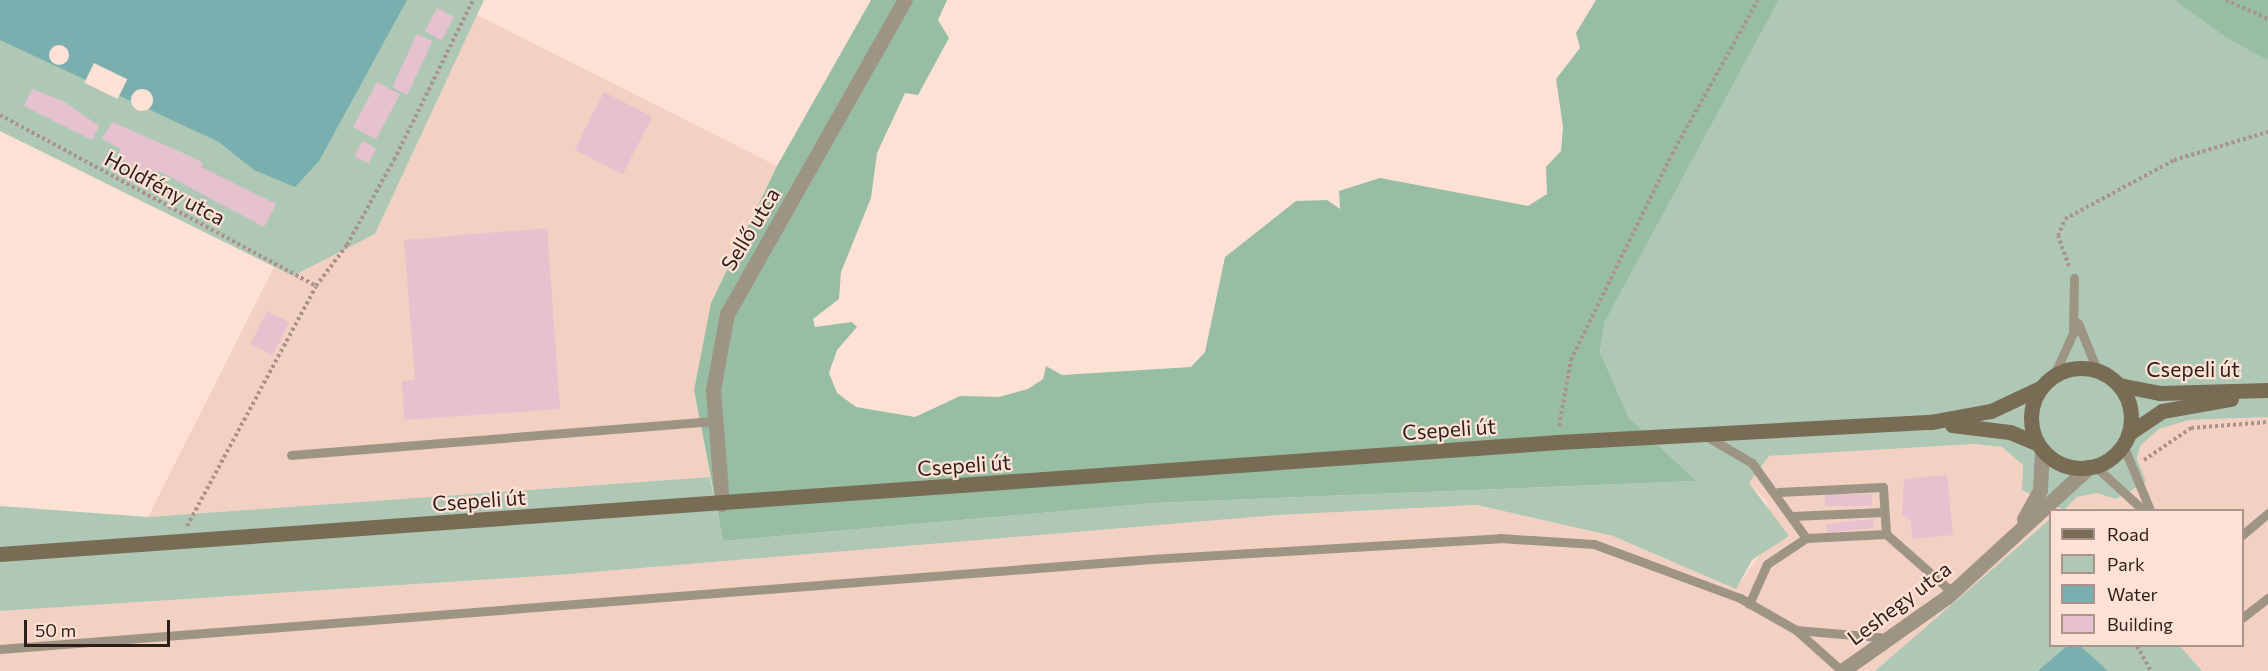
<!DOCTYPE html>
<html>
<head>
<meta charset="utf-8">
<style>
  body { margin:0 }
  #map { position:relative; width:2268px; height:671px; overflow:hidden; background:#fee1d5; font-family:Commissioner,sans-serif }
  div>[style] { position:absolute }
  .built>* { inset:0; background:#f3d1c2 }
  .green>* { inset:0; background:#afc8b6 }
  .forest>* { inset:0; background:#97bea3 }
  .water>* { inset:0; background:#79afae }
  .pier>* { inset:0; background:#fee1d5; transform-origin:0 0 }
  .round { border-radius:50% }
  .building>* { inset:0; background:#e6c1cf; transform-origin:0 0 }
  .path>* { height:4px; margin-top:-2px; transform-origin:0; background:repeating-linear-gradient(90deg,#a99289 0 3px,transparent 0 6px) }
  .lane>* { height:9px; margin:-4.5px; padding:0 4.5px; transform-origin:4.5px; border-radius:4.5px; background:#9d9484 }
  .street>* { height:15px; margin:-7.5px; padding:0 7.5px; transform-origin:7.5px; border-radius:7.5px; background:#9d9484 }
  .secondary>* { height:15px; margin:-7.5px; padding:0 7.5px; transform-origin:7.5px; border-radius:7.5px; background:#796c54 }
  .secondary>.ring { margin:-7.5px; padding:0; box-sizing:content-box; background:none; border:15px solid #796c54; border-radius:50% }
  span { translate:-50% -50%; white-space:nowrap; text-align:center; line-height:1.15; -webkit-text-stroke:4.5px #fee1d5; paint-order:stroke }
  .street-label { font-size:21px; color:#2c1f1a }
  .legend { position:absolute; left:2049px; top:509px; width:195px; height:138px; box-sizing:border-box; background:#fee1d5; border:2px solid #aa938a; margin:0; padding:8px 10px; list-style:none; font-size:18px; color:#2c1f1a }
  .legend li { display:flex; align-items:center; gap:12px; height:30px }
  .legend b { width:30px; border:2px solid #aa938a }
  .scale { position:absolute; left:24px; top:620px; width:146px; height:27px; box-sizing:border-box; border:3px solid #2c1f1a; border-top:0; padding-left:8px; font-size:18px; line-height:21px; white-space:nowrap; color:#2c1f1a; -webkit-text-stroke:4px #fee1d5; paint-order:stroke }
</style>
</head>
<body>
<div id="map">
  <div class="built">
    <div style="clip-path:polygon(477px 15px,777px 166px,711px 303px,694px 390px,710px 477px,148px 517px,274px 267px,293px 276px,375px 234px)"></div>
    <div style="clip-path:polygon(2268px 417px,2268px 671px,2202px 671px,2180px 646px,2242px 646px,2242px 510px,2062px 508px,2050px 510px,2050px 519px,1875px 671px,0 671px,0 611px,558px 575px,1279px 515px,1477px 505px,1613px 536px,1736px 588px,1766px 546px,1767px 502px,1749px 483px,1769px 456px,1975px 444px,2002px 447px,2023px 465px,2024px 479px,2062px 508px,2077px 497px,2145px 482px,2137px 459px,2140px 446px,2159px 429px,2189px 420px)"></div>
  </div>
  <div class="green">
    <div style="clip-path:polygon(0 0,484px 0,375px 234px,293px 276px,0 131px)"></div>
    <div style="clip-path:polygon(1779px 0,2175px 0,2268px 60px,2268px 417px,2189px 420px,2159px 429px,2140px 446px,2137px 459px,2146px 482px,2116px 499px,2097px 493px,2077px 497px,2064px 510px,2022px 490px,2023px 465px,2002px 447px,1975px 444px,1769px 456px,1749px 483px,1789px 536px,1752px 560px,1736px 589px,1613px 536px,1477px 505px,1279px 515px,558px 575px,0 611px,0 506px,148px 517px,710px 477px,723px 541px,1155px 503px,1695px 481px,1629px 418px,1600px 352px,1605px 320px)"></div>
    <div style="clip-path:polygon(2050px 519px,2050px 646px,2180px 646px,2202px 671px,1875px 671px)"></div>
  </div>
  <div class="forest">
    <div style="clip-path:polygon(871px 0,947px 0,938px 20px,949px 38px,918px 95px,905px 93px,877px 153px,871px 198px,841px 272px,839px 299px,813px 319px,815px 327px,852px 322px,857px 327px,837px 350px,829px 373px,837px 393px,856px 407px,915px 417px,960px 396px,999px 397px,1028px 389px,1043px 379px,1046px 366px,1062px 375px,1191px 367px,1205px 352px,1225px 257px,1296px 201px,1327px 200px,1340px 209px,1339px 191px,1380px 178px,1528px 206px,1547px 194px,1546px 167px,1561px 151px,1563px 127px,1556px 79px,1580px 48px,1576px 33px,1596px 0,1779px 0,1605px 321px,1600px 352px,1629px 418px,1696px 481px,1155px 503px,723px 541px,694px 390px,711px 303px,777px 166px)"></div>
    <div style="clip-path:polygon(2175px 0,2268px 0,2268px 60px,2227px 38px)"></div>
  </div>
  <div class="water">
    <div style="clip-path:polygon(0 0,407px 0,319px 161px,295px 187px,254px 170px,219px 142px,0 40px)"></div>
    <div style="clip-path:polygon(2067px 646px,2080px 646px,2108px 671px,2038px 671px)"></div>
  </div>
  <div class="pier">
    <div class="round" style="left:49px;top:45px;width:20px;height:20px"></div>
    <div style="left:94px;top:63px;width:37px;height:22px;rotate:26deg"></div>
    <div class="round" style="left:131px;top:89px;width:22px;height:22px"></div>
  </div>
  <div class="building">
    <div style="left:437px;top:8px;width:19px;height:26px;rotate:28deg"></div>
    <div style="left:417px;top:34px;width:17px;height:59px;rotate:25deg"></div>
    <div style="left:377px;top:82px;width:26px;height:51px;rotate:28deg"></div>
    <div style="clip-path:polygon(32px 89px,63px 101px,99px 126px,92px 140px,24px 106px)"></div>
    <div style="left:604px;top:92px;width:54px;height:65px;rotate:27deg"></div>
    <div style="clip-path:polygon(112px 122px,190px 156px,203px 163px,201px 167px,276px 204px,264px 227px,159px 171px,152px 184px,131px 173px,134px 166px,117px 157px,121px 149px,102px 139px)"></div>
    <div style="left:362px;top:141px;width:16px;height:17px;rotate:27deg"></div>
    <div style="clip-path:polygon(547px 228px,560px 409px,404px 420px,402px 381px,415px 380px,404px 240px)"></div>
    <div style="left:267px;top:311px;width:25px;height:37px;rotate:27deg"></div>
    <div style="clip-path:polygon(1947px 475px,1953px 535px,1912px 539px,1911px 522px,1902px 514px,1904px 479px)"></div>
    <div style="left:1872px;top:494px;width:12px;height:47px;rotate:90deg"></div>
    <div style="left:1873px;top:519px;width:9px;height:47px;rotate:84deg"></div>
  </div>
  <div class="path">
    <div style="left:2226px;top:0;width:46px;rotate:24.3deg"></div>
    <div style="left:0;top:115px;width:359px;rotate:28.4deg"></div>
    <div style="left:2069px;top:266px;width:32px;rotate:-110deg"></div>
    <div style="left:2058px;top:236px;width:18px;rotate:-68deg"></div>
    <div style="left:2065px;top:219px;width:124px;rotate:-28.4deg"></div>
    <div style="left:2174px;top:160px;width:98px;rotate:-16.6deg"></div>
    <div style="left:1559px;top:426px;width:67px;rotate:-79.7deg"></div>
    <div style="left:1571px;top:360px;width:229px;rotate:-63.9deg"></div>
    <div style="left:1672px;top:154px;width:176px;rotate:-60.8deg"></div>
    <div style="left:2144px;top:460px;width:57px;rotate:-34.2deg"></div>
    <div style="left:2191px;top:428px;width:77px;rotate:-4.5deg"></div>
    <div style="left:187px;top:526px;width:272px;rotate:-61.7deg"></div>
    <div style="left:316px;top:286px;width:51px;rotate:-52.9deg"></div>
    <div style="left:347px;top:245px;width:97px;rotate:-61.1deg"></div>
    <div style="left:394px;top:160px;width:178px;rotate:-63.7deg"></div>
    <div style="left:2137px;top:646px;width:29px;rotate:61deg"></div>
  </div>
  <div class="lane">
    <div style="left:2078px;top:323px;width:51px;rotate:68deg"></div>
    <div style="left:2054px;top:375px;width:46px;rotate:-65.7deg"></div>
    <div style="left:2073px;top:333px;width:55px;rotate:-89deg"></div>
    <div style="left:1706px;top:436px;width:53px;rotate:30.4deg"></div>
    <div style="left:1752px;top:463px;width:92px;rotate:54.2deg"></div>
    <div style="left:2123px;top:445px;width:70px;rotate:67.4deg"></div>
    <div style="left:291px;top:455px;width:424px;rotate:-4.6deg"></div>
    <div style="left:2095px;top:466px;width:65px;rotate:42.5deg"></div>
    <div style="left:1778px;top:492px;width:105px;rotate:-2.7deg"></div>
    <div style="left:1883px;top:487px;width:47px;rotate:86.3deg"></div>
    <div style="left:1792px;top:516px;width:92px;rotate:-2.5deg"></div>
    <div style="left:2242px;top:535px;width:34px;rotate:-40deg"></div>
    <div style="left:1749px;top:604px;width:44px;rotate:-65.8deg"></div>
    <div style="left:1767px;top:564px;width:47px;rotate:-33.7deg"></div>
    <div style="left:1806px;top:538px;width:80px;rotate:-2.9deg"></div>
    <div style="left:1886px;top:534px;width:88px;rotate:41.3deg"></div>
    <div style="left:2242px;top:618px;width:33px;rotate:-38deg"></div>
    <div style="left:1796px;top:630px;width:93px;rotate:4.9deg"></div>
    <div style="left:0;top:649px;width:1155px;rotate:-4.47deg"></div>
    <div style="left:1151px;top:559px;width:350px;rotate:-3.4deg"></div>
    <div style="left:1500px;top:538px;width:94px;rotate:3.7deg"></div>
    <div style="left:1594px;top:544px;width:156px;rotate:20.3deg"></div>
    <div style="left:1740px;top:598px;width:64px;rotate:29.7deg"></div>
    <div style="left:1796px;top:630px;width:62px;rotate:41.7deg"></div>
  </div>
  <div class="street">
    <div style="left:722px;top:504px;width:114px;rotate:-94.5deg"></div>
    <div style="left:713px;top:390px;width:77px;rotate:-79.6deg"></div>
    <div style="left:727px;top:314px;width:361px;rotate:-60.5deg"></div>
    <div style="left:2024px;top:519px;width:33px;rotate:-61deg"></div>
    <div style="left:2040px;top:490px;width:41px;rotate:-87.2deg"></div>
    <div style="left:1842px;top:671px;width:128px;rotate:-35.2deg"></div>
    <div style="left:1947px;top:597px;width:193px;rotate:-42.5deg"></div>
  </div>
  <div class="secondary">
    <div class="ring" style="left:2031px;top:368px;width:85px;height:85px"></div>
    <div style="left:2119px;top:385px;width:42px;rotate:11deg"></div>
    <div style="left:2160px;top:393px;width:108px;rotate:-1.6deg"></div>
    <div style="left:1952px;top:425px;width:58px;rotate:6.9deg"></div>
    <div style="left:2010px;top:432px;width:30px;rotate:23deg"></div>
    <div style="left:2128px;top:434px;width:41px;rotate:-34.1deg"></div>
    <div style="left:2162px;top:411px;width:70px;rotate:-9.9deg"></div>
    <div style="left:0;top:554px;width:1562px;rotate:-4.11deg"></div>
    <div style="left:1558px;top:442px;width:374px;rotate:-3.1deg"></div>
    <div style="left:1931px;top:422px;width:61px;rotate:-10.4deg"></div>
    <div style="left:1991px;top:411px;width:54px;rotate:-25.1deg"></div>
  </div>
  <div class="street-label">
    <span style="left:165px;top:188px;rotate:28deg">Holdfény utca</span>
    <span style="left:750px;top:229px;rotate:-59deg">Sellő utca</span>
    <span style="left:2193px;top:369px">Csepeli út</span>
    <span style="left:1449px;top:429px;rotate:-4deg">Csepeli út</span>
    <span style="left:964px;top:465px;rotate:-4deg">Csepeli út</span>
    <span style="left:479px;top:500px;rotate:-4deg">Csepeli út</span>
    <span style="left:1899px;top:603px;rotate:-37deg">Leshegy utca</span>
  </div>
  <ul class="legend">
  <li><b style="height:8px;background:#796c54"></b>Road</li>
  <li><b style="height:16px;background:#afc8b6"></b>Park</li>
  <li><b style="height:16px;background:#79afae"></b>Water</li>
  <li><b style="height:16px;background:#e6c1cf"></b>Building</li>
  </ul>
  <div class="scale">50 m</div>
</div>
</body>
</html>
